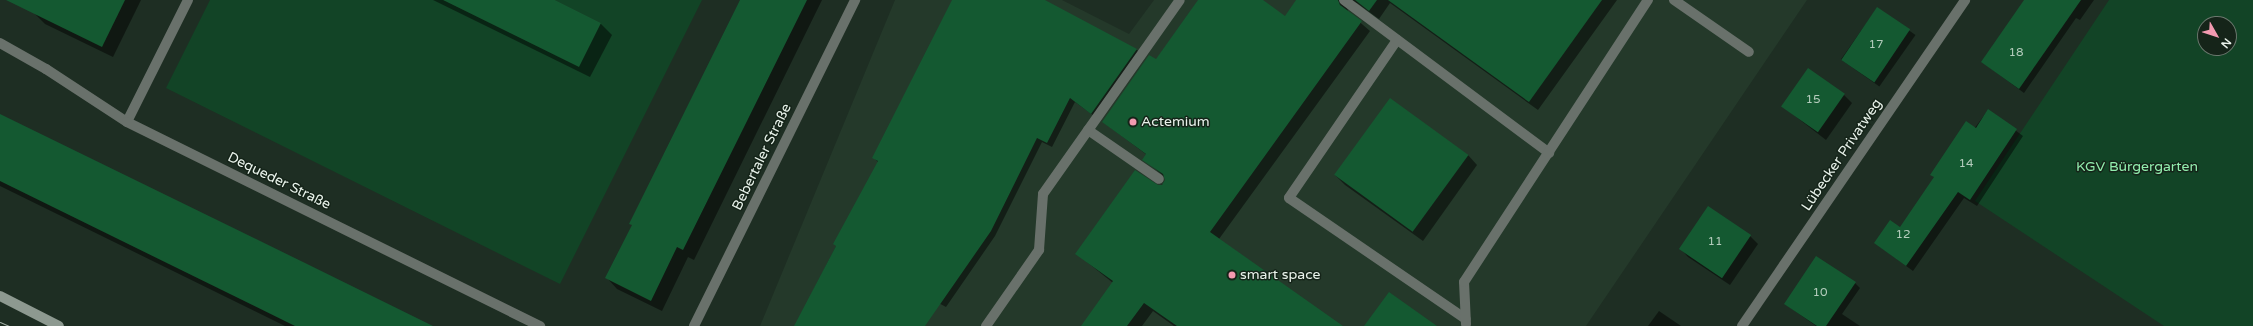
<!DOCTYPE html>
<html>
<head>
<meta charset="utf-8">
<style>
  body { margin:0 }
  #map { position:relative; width:2253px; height:326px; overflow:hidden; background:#1e2e23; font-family:"Varela Round",sans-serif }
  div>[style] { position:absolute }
  .built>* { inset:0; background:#24392a }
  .green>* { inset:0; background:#124426 }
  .shadow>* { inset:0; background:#0007; transform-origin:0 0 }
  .building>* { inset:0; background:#145931; transform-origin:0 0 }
  .lane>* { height:10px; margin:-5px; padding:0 5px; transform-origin:5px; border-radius:5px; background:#69716b }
  .street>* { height:10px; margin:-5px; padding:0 5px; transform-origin:5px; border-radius:5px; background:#69716b }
  .secondary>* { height:10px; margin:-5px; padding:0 5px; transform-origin:5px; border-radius:5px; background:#8d9990 }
  .tram>* { height:1px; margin:-0.5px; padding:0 0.5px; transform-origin:0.5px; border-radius:0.5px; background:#a2aea5 }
  .dots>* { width:11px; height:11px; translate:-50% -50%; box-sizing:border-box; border:2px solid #152419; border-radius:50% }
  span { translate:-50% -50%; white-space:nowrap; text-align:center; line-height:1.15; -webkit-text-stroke:3px #152419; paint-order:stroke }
  .number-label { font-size:12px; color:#b4ccbc }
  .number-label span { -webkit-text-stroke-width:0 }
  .poi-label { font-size:14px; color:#e9f3eb }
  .left { translate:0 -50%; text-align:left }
  .street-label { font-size:14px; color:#e9f3eb }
  .park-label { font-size:14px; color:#92eeae }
  .north { position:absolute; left:2197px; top:16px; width:40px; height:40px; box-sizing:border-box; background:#152419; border:1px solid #6a776d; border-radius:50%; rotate:129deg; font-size:11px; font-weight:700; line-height:16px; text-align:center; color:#e9f3eb }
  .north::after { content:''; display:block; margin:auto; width:14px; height:18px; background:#f29ab0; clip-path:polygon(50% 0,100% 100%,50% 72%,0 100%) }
</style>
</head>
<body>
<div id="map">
  <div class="built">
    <div style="clip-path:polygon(895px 0,1062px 0,1129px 34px,1154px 0,1807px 0,1586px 326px,760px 326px)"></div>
  </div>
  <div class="green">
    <div style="clip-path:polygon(210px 0,443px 0,579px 67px,601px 23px,555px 0,702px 0,560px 284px,166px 88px)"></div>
    <div style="clip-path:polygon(evenodd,2109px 0,2253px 0,2253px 326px,2164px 326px,1975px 201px,2109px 0,2205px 24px,2229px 24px,2229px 48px,2205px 48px,2205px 24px)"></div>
  </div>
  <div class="shadow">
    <div style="clip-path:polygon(40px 0,141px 0,113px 57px,45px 24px,34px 13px)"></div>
    <div style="clip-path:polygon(433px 0,552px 0,601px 24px,612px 35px,590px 77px)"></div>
    <div style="clip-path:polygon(741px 0,822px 0,694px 260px,688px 257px,662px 311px,617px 289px,607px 278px)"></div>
    <div style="clip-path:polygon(953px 0,1043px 0,1137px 50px,1141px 54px,1097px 118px,1075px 102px,1052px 147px,1042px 142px,995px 236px,946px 307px,933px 300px,920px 326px,795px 326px,879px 163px,874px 158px)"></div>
    <div style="clip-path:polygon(1199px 0,1261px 0,1285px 17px,1297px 0,1617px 0,1538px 110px,1390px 3px,1379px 19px,1357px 3px,1351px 2px,1347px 5px,1348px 12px,1370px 31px,1219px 239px,1341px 326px,1174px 326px,1153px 311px,1142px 326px,1083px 326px,1113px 283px,1077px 254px,1155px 186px,1165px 184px,1166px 178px,1144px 159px,1147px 155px,1103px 122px,1156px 60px)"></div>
    <div style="clip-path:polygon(2027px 0,2094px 0,2080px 20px,2076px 18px,2024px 93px,1982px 62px)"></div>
    <div style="left:1877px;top:8px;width:47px;height:63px;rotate:35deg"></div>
    <div style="clip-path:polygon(1844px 95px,1852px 103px,1826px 140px,1782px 106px)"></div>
    <div style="clip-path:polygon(1988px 110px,2023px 136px,1977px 206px,1964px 198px,1913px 271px,1875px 243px,1900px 229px)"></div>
    <div style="clip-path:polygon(0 115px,430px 326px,285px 326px,0 186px)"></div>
    <div style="clip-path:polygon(1468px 155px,1477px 165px,1423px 241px,1345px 185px,1335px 175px)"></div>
    <div style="clip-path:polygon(1750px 236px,1758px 244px,1730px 285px,1688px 257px,1680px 248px)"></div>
    <div style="clip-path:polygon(1855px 283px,1860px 288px,1842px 314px,1860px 326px,1816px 326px,1785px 304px)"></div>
    <div style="clip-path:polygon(1659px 311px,1681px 326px,1648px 326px)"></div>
  </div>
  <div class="building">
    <div style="clip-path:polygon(6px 0,125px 0,102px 47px)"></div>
    <div style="clip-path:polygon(443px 0,555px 0,601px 23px,579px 67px)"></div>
    <div style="clip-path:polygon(740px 0,807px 0,683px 250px,677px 247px,651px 301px,605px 278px,632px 225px,629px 224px)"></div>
    <div style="clip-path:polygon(952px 0,1045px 0,1137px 49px,1091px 114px,1070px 98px,1047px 143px,1037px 138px,991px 231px,925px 326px,794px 326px,836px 246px,833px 244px,878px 161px,872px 158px)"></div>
    <div style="clip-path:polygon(1198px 0,1263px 0,1285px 16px,1296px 0,1338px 0,1340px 5px,1362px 21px,1210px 232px,1343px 326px,1177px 326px,1144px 303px,1127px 326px,1081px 326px,1113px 281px,1075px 254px,1135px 170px,1158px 185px,1162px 185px,1165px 180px,1163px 174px,1142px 160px,1146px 154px,1102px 122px,1149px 55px,1156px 59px)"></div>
    <div style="clip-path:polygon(1355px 0,1377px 0,1369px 11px)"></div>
    <div style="clip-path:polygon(1388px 0,1602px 0,1529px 102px)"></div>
    <div style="clip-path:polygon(2024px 0,2081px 0,2019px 89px,1981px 62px)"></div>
    <div style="left:1877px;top:7px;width:40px;height:64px;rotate:34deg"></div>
    <div style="left:1808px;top:68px;width:45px;height:47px;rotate:35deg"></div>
    <div style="left:1390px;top:98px;width:97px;height:95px;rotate:36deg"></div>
    <div style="clip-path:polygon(1988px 109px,2017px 129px,1970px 200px,1958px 192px,1906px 266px,1874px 243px,1890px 220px,1900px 227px,1934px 177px,1930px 175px,1966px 121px,1976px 128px)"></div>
    <div style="clip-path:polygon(0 114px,303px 262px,433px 326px,295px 326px,0 181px)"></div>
    <div style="left:1708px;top:206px;width:52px;height:52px;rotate:34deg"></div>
    <div style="clip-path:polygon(1816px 256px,1856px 282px,1826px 326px,1817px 326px,1784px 304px)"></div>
    <div style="clip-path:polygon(1389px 292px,1437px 326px,1364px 326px)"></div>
  </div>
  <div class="lane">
    <div style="left:1344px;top:0;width:256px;rotate:36.7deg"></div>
    <div style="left:1674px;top:0;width:91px;rotate:34.7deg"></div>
    <div style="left:1397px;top:40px;width:191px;rotate:124.4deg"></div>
    <div style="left:1289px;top:198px;width:214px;rotate:34.4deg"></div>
    <div style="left:0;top:43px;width:53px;rotate:29.5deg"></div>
    <div style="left:46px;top:69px;width:97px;rotate:33.2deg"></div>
    <div style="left:1088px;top:130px;width:86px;rotate:34.6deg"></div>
    <div style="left:1466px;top:324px;width:42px;rotate:-92.7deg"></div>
    <div style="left:1464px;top:282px;width:337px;rotate:-56.9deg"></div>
    <div style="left:986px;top:326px;width:93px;rotate:-55.1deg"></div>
    <div style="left:1039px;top:250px;width:56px;rotate:-85.9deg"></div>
    <div style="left:1043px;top:194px;width:237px;rotate:-54.8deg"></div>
  </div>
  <div class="street">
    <div style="left:188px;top:0;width:136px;rotate:116.6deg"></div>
    <div style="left:127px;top:122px;width:461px;rotate:26.3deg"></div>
    <div style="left:694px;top:326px;width:364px;rotate:-63.7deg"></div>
    <div style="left:1742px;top:326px;width:395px;rotate:-55.6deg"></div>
  </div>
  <div class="secondary">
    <div style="left:0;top:296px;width:66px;rotate:27deg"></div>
  </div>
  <div class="tram">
    <div style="left:0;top:322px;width:10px;rotate:24deg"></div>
  </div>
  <div class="dots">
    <div style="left:1133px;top:122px;background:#f29ab0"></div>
    <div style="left:1232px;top:275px;background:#f29ab0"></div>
  </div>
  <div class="number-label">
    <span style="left:1876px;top:45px">17</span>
    <span style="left:2016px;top:53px">18</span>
    <span style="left:1813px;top:100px">15</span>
    <span style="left:1966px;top:164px">14</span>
    <span style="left:1903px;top:235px">12</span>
    <span style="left:1715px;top:242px">11</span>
    <span style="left:1820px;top:293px">10</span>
  </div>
  <div class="poi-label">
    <span class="left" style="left:1141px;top:122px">Actemium</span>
    <span class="left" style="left:1240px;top:275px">smart space</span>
  </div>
  <div class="street-label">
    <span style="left:1842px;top:155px;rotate:-56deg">Lübecker Privatweg</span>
    <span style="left:762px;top:157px;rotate:-64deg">Bebertaler Straße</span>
    <span style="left:279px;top:181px;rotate:26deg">Dequeder Straße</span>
  </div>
  <div class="park-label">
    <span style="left:2137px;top:167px">KGV Bürgergarten</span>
  </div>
  <div class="north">N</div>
</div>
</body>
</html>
